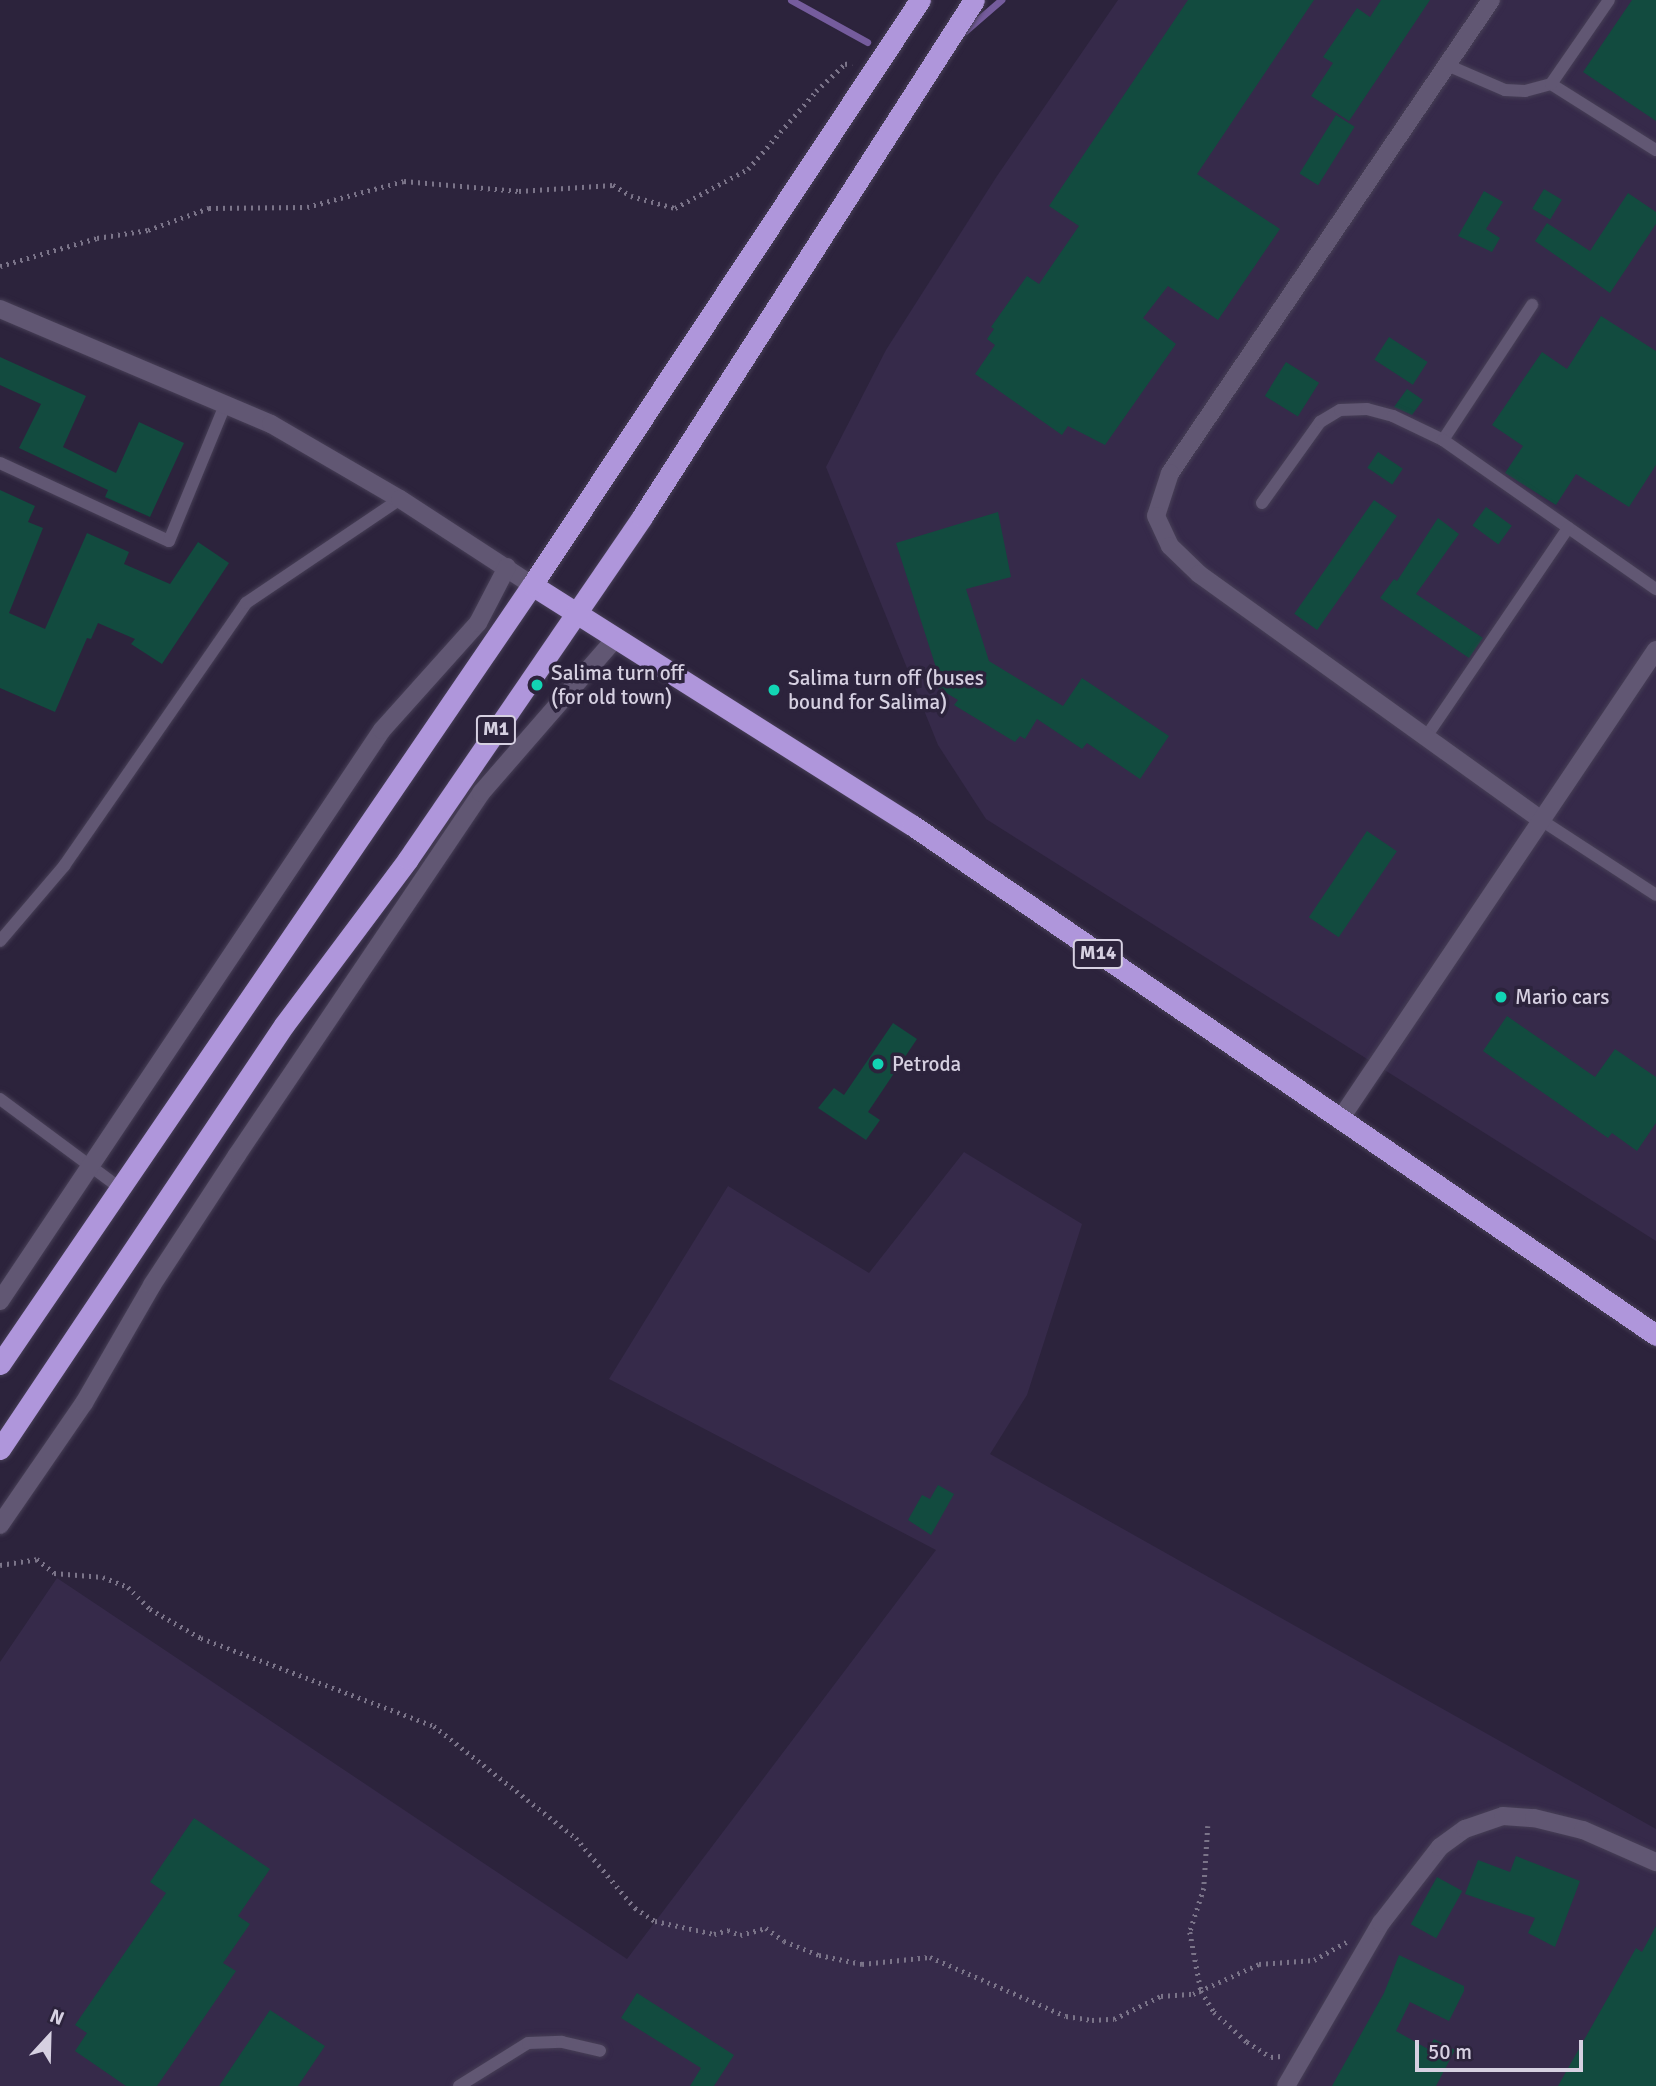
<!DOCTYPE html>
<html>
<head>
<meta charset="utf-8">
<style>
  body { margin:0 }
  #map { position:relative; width:1656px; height:2086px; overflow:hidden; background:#2c233c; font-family:Signika,sans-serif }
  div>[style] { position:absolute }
  .built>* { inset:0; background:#362a4a }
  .stream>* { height:7px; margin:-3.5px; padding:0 3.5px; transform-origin:3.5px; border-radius:3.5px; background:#755c9d }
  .building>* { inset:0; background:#124b3f; transform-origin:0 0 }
  .path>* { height:4.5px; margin-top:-2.25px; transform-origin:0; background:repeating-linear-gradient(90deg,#7b7489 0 2px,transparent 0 7px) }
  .roads { filter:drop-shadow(0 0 2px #473f56) drop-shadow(0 0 2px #473f56) }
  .lane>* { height:12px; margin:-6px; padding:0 6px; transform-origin:6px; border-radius:6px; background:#615773 }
  .street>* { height:18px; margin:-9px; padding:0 9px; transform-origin:9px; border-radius:9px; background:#615773 }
  .highway>* { height:21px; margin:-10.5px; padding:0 10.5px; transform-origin:10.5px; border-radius:10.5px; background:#af96db }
  .dots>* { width:19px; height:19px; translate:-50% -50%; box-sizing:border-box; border:4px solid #2c233c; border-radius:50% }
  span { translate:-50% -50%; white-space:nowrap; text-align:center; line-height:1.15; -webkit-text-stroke:7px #2c233c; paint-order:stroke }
  .shield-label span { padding:2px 5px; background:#2c233c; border:2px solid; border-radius:5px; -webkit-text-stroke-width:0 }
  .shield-label { font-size:19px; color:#d6d0e1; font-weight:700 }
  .poi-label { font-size:21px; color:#d6d0e1 }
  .left { translate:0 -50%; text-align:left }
  .north { position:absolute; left:14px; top:2002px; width:70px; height:70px; -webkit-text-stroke:5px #2c233c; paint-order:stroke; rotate:22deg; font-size:19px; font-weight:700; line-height:28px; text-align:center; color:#d6d0e1 }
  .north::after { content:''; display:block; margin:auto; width:24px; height:32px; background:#d6d0e1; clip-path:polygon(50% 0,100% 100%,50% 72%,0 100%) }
  .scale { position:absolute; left:1415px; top:2040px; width:168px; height:32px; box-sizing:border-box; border:4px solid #d6d0e1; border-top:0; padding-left:9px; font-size:21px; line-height:24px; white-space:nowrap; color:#d6d0e1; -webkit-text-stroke:5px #2c233c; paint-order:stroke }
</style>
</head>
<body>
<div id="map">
  <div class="built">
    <div style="clip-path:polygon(1118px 0,1656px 0,1656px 1241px,986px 819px,938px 745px,826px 467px,886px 350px,997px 176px)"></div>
    <div style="clip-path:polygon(964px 1152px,1082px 1224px,1027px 1395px,990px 1454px,1656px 1829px,1656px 2086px,0 2086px,0 1662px,57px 1578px,627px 1959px,936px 1550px,609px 1379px,728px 1186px,869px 1273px)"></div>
  </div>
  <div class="stream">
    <div style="left:791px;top:0;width:87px;rotate:28.9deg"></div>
    <div style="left:965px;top:31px;width:48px;rotate:-40.7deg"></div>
  </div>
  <div class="building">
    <div style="clip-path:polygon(1188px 0,1314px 0,1197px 174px,1280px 229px,1218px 320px,1168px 286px,1143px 318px,1176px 344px,1105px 445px,1068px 426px,1062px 435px,975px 374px,995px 345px,987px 339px,994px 329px,991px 327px,1027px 276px,1039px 284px,1079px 226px,1049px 206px)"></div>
    <div style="clip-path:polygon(1381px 0,1430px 0,1349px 121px,1311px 96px,1333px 63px,1323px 57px,1357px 8px,1370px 17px)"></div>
    <div style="clip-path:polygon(1632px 0,1656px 0,1656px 121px,1583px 72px)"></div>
    <div style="left:1336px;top:115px;width:22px;height:69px;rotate:32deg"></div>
    <div style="left:1544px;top:189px;width:21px;height:23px;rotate:31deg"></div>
    <div style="clip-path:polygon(1484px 191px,1503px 202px,1486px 229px,1500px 238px,1492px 252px,1458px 236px)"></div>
    <div style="clip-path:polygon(1628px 193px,1656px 212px,1656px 224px,1610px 293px,1535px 241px,1547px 223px,1590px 251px)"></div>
    <div style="clip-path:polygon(1601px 316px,1656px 351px,1656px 465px,1629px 507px,1576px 474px,1556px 505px,1505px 473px,1523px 446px,1492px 425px,1542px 352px,1567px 369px)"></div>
    <div style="left:1389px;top:337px;width:46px;height:27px;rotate:33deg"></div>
    <div style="clip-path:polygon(0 357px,86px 396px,63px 447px,116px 473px,139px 422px,184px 443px,150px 517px,105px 497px,108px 490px,19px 448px,41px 404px,0 385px)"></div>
    <div style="left:1286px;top:362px;width:39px;height:40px;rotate:32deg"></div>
    <div style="clip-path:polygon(1407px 389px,1423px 400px,1412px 415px,1394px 407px)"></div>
    <div style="left:1378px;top:452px;width:30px;height:19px;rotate:34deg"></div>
    <div style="clip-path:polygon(0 490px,35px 506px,28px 522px,43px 528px,9px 613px,45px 629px,87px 533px,129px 552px,124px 564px,170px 584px,198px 542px,229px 563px,162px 664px,131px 644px,135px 639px,98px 623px,91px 639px,87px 638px,55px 712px,0 688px)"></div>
    <div style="left:1374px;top:500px;width:28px;height:139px;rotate:35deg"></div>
    <div style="left:1486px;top:507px;width:32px;height:23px;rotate:36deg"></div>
    <div style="clip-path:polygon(998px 512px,1011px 577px,966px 589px,989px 661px,1063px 706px,1082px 678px,1169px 736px,1140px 779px,1087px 743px,1082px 749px,1037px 719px,1025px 739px,1020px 736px,1015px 742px,954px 705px,958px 700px,938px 688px,941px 683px,896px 543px)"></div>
    <div style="clip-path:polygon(1438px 518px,1459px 534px,1416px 594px,1483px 638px,1469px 658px,1380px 598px,1394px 579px,1397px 581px)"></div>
    <div style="left:1367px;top:831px;width:36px;height:104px;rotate:34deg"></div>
    <div style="clip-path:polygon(1507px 1016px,1595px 1077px,1615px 1049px,1656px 1077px,1656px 1123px,1637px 1151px,1612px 1133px,1608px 1138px,1483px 1051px)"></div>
    <div style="clip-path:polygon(893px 1023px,917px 1039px,868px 1112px,880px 1120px,866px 1140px,818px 1108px,834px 1088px,844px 1095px)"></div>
    <div style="clip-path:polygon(938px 1485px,954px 1494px,931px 1535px,908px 1520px,922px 1495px,930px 1499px)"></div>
    <div style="clip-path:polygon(194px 1818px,270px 1869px,238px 1916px,250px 1924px,223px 1963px,236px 1971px,157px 2086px,126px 2086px,75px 2051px,87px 2033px,75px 2025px,166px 1893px,150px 1882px)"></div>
    <div style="clip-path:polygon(1516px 1856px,1580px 1881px,1555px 1947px,1528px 1933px,1535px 1918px,1465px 1894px,1478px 1860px,1510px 1872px)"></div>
    <div style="left:1437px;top:1877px;width:29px;height:54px;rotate:29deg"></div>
    <div style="clip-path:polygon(1656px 1926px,1656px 2086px,1558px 2086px,1636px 1948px,1642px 1952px)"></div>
    <div style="clip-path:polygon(1399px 1955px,1464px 1986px,1464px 1991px,1449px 2021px,1410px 2002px,1396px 2031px,1428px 2049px,1434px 2039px,1455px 2050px,1436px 2086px,1332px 2086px,1384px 1993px)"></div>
    <div style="clip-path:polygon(637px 1993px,734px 2055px,714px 2086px,690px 2086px,701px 2068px,621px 2018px)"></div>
    <div style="clip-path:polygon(270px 2010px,325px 2046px,298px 2086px,219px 2086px)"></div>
  </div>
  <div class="path">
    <div style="left:0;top:266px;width:101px;rotate:-16.1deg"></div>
    <div style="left:97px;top:238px;width:52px;rotate:-8.9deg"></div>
    <div style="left:148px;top:230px;width:65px;rotate:-19.8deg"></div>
    <div style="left:209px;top:208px;width:98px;rotate:-0.6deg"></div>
    <div style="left:307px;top:207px;width:100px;rotate:-15deg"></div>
    <div style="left:404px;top:181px;width:115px;rotate:5deg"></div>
    <div style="left:519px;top:191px;width:94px;rotate:-3.7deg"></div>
    <div style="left:613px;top:185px;width:21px;rotate:31deg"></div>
    <div style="left:631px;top:196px;width:46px;rotate:15.3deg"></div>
    <div style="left:675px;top:208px;width:83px;rotate:-28.1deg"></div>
    <div style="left:748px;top:169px;width:103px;rotate:-48.9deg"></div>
    <div style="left:816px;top:91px;width:40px;rotate:-43deg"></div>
    <div style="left:845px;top:64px;width:7px;rotate:-8deg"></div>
    <div style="left:0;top:1565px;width:37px;rotate:-9deg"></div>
    <div style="left:37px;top:1559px;width:22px;rotate:39deg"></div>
    <div style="left:54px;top:1573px;width:49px;rotate:4.7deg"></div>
    <div style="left:103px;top:1577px;width:27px;rotate:22deg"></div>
    <div style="left:128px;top:1587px;width:31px;rotate:45deg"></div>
    <div style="left:150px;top:1609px;width:59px;rotate:29.6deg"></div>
    <div style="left:201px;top:1638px;width:249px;rotate:20.7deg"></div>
    <div style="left:434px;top:1726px;width:181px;rotate:38.3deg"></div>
    <div style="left:576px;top:1838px;width:92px;rotate:49.9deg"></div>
    <div style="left:635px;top:1908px;width:24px;rotate:33deg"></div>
    <div style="left:655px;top:1921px;width:60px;rotate:12.4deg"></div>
    <div style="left:714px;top:1934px;width:15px;rotate:-16deg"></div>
    <div style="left:728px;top:1930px;width:13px;rotate:23deg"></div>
    <div style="left:740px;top:1935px;width:27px;rotate:-15deg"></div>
    <div style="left:766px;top:1928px;width:22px;rotate:36deg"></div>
    <div style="left:784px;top:1941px;width:38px;rotate:22deg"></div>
    <div style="left:819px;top:1955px;width:44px;rotate:11.8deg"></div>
    <div style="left:862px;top:1964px;width:68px;rotate:-5.9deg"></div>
    <div style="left:930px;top:1957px;width:148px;rotate:23.5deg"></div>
    <div style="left:1066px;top:2016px;width:26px;rotate:9deg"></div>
    <div style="left:1092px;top:2020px;width:22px;rotate:-3deg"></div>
    <div style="left:1114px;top:2019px;width:52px;rotate:-26.1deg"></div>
    <div style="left:1161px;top:1996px;width:32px;rotate:-4deg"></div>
    <div style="left:1193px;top:1994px;width:72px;rotate:-24.4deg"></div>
    <div style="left:1259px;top:1964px;width:55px;rotate:-4.2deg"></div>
    <div style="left:1314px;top:1960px;width:37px;rotate:-29deg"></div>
    <div style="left:1208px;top:1826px;width:62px;rotate:93.7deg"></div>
    <div style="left:1204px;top:1888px;width:46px;rotate:107.7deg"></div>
    <div style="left:1190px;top:1932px;width:60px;rotate:79.4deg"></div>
    <div style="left:1201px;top:1991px;width:25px;rotate:58deg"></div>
    <div style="left:1214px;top:2012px;width:45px;rotate:42.3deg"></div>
    <div style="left:1247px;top:2042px;width:28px;rotate:32deg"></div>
    <div style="left:1271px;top:2057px;width:10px;rotate:-6deg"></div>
  </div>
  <div class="roads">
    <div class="lane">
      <div style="left:1447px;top:65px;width:63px;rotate:23.3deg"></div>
      <div style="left:1505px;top:90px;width:20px;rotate:3deg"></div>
      <div style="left:1525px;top:91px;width:27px;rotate:-15deg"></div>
      <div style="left:1551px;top:84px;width:124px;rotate:32.2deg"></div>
      <div style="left:1551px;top:84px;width:102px;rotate:-55.4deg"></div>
      <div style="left:1443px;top:440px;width:162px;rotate:-56.6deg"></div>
      <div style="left:0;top:463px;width:186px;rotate:24.8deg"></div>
      <div style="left:169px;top:541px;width:147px;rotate:-67.6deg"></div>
      <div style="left:1262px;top:503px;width:100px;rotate:-54.4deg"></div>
      <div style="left:1320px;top:422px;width:23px;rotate:-31deg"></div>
      <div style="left:1340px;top:410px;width:27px;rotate:-2deg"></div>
      <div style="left:1367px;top:409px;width:27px;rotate:15deg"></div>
      <div style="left:1393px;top:416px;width:55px;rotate:25.6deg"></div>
      <div style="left:1443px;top:440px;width:260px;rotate:35deg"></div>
      <div style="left:1426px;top:737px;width:253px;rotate:-55.8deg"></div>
      <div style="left:1541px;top:820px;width:137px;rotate:33.1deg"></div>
      <div style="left:0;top:941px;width:99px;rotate:-49.5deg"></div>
      <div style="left:64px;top:866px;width:320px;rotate:-55.3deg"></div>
      <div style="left:246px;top:603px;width:186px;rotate:-34deg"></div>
      <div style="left:0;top:1099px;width:151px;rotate:36.6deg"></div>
      <div style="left:459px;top:2086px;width:81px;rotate:-31.9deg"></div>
      <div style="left:528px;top:2043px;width:34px;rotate:-2deg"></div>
      <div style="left:562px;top:2042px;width:39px;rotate:13deg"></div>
    </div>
    <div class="street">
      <div style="left:1491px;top:0;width:572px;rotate:124.16deg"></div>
      <div style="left:1170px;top:473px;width:45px;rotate:108deg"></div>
      <div style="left:1156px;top:516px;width:33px;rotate:65deg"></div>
      <div style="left:1170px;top:546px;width:40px;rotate:44deg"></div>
      <div style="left:1199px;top:574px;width:421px;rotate:35.7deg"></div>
      <div style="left:0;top:309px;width:294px;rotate:23deg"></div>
      <div style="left:271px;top:424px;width:149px;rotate:30.2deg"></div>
      <div style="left:400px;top:499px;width:158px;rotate:33.1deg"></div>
      <div style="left:1341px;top:1118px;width:564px;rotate:-56.06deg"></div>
      <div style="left:0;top:1301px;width:687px;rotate:-56.22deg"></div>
      <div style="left:382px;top:730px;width:144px;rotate:-48.1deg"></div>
      <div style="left:478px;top:623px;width:63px;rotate:-62.6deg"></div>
      <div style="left:0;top:1525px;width:148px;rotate:-55.5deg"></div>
      <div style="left:84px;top:1403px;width:136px;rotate:-60deg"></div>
      <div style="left:152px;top:1285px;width:155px;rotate:-56.8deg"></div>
      <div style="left:237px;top:1155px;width:437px;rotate:-56deg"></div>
      <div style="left:481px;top:793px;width:204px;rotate:-49deg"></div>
      <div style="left:1286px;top:2086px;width:189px;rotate:-59.8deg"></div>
      <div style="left:1381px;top:1923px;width:96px;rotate:-52.2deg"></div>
      <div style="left:1440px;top:1847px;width:31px;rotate:-36deg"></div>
      <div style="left:1465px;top:1829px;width:40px;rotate:-18.9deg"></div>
      <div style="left:1503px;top:1816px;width:31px;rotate:4deg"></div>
      <div style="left:1534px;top:1818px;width:50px;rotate:13.8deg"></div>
      <div style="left:1583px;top:1830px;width:80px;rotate:23.7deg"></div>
    </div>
    <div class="highway">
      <div style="left:532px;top:585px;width:449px;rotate:32.3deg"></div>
      <div style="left:912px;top:825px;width:902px;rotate:34.43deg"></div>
      <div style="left:0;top:1364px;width:943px;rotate:-55.67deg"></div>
      <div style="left:532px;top:585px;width:702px;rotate:-56.45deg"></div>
      <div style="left:0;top:1449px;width:510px;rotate:-56.19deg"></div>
      <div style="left:284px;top:1025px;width:207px;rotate:-53.2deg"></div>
      <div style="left:408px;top:859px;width:414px;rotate:-55.6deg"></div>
      <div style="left:642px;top:517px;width:614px;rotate:-57.29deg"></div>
    </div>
  </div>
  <div class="dots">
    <div style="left:537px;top:685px;background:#12d5b4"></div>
    <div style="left:774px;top:690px;background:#12d5b4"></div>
    <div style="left:1501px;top:997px;background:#12d5b4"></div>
    <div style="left:878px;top:1064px;background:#12d5b4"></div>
  </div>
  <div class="shield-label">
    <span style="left:496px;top:730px">M1</span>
    <span style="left:1098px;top:954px">M14</span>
  </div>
  <div class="poi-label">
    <span class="left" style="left:551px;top:685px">Salima turn off<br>(for old town)</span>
    <span class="left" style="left:788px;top:690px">Salima turn off (buses<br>bound for Salima)</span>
    <span class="left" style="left:1515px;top:997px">Mario cars</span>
    <span class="left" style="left:892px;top:1064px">Petroda</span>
  </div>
  <div class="north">N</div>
  <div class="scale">50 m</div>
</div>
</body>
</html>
